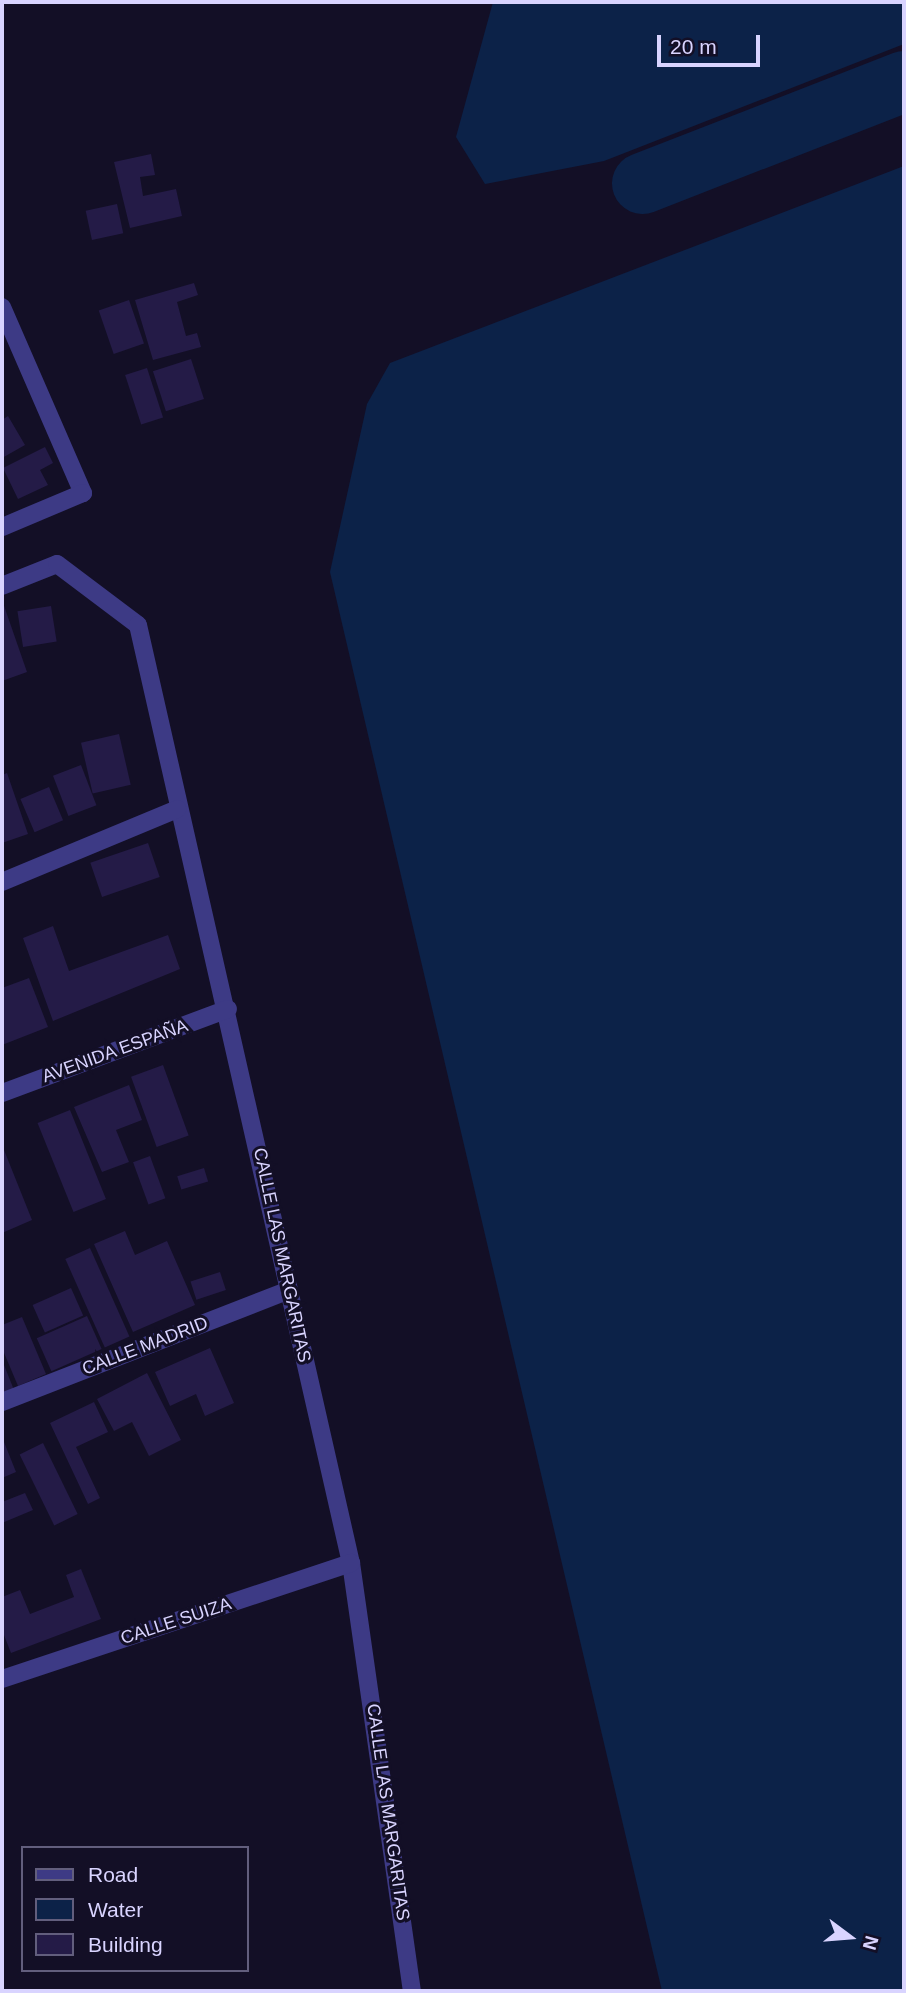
<!DOCTYPE html>
<html>
<head>
<meta charset="utf-8">
<style>
  body { margin:0 }
  #map { position:relative; width:906px; height:1993px; overflow:hidden; background:#130f26; font-family:Helvetica,sans-serif }
  div>[style] { position:absolute }
  .water>* { inset:0; background:#0c2248 }
  .river>* { height:61px; margin:-30.5px; padding:0 30.5px; transform-origin:30.5px; border-radius:30.5px; background:#0c2248 }
  .building>* { inset:0; background:#241b47; transform-origin:0 0 }
  .minor>* { height:18px; margin:-9px; padding:0 9px; transform-origin:9px; border-radius:9px; background:#3d3a85 }
  span { translate:-50% -50%; white-space:nowrap; text-align:center; line-height:1.15; -webkit-text-stroke:6px #130f26; paint-order:stroke }
  .street-label { font-size:18px; color:#d9d4ff }
  .frame { position:absolute; inset:0; border:4px solid #d9d4ff; pointer-events:none }
  .legend { position:absolute; left:21px; top:1846px; width:228px; height:126px; box-sizing:border-box; background:#130f26; border:2px solid #625e7d; margin:0; padding:9px 12px; list-style:none; font-size:21px; color:#d9d4ff }
  .legend li { display:flex; align-items:center; gap:14px; height:35px }
  .legend b { width:35px; border:2px solid #625e7d }
  .north { position:absolute; left:815px; top:1902px; width:70px; height:70px; -webkit-text-stroke:5px #130f26; paint-order:stroke; rotate:106deg; font-size:19px; font-weight:700; line-height:28px; text-align:center; color:#d9d4ff }
  .north::after { content:''; display:block; margin:auto; width:24px; height:32px; background:#d9d4ff; clip-path:polygon(50% 0,100% 100%,50% 72%,0 100%) }
  .scale { position:absolute; left:657px; top:35px; width:103px; height:32px; box-sizing:border-box; border:4px solid #d9d4ff; border-top:0; padding-left:9px; font-size:21px; line-height:24px; white-space:nowrap; color:#d9d4ff; -webkit-text-stroke:5px #130f26; paint-order:stroke }
</style>
</head>
<body>
<div id="map">
  <div class="water">
    <div style="clip-path:polygon(493px 2px,904px 2px,904px 44px,604px 161px,485px 184px,456px 137px)"></div>
    <div style="clip-path:polygon(904px 166px,904px 1991px,662px 1991px,330px 572px,367px 404px,390px 363px)"></div>
  </div>
  <div class="river">
    <div style="left:642px;top:183px;width:281px;rotate:-21.3deg"></div>
  </div>
  <div class="building">
    <div style="clip-path:polygon(151px 154px,155px 175px,140px 177px,143px 196px,176px 189px,182px 216px,130px 228px,114px 162px)"></div>
    <div style="left:117px;top:204px;width:30px;height:32px;rotate:78deg"></div>
    <div style="clip-path:polygon(194px 283px,198px 295px,177px 302px,186px 336px,197px 333px,201px 347px,153px 360px,135px 300px)"></div>
    <div style="left:129px;top:300px;width:46px;height:32px;rotate:71deg"></div>
    <div style="left:191px;top:359px;width:42px;height:40px;rotate:72deg"></div>
    <div style="left:147px;top:368px;width:52px;height:23px;rotate:72deg"></div>
    <div style="clip-path:polygon(8px 416px,25px 445px,2px 458px,2px 420px)"></div>
    <div style="clip-path:polygon(45px 447px,53px 463px,40px 470px,48px 485px,18px 499px,3px 468px)"></div>
    <div style="clip-path:polygon(2px 600px,27px 672px,2px 681px)"></div>
    <div style="left:51px;top:606px;width:36px;height:34px;rotate:81deg"></div>
    <div style="left:119px;top:734px;width:52px;height:39px;rotate:77deg"></div>
    <div style="left:81px;top:765px;width:43px;height:30px;rotate:69deg"></div>
    <div style="clip-path:polygon(7px 773px,28px 834px,2px 843px,2px 775px)"></div>
    <div style="left:49px;top:787px;width:36px;height:31px;rotate:67deg"></div>
    <div style="left:148px;top:843px;width:36px;height:61px;rotate:71deg"></div>
    <div style="clip-path:polygon(53px 926px,69px 971px,168px 935px,180px 969px,53px 1021px,23px 938px)"></div>
    <div style="clip-path:polygon(29px 978px,48px 1027px,2px 1045px,2px 988px)"></div>
    <div style="left:163px;top:1065px;width:75px;height:34px;rotate:70deg"></div>
    <div style="clip-path:polygon(129px 1085px,142px 1120px,116px 1130px,129px 1162px,102px 1172px,74px 1107px)"></div>
    <div style="left:70px;top:1110px;width:96px;height:35px;rotate:68deg"></div>
    <div style="clip-path:polygon(2px 1145px,32px 1220px,2px 1233px)"></div>
    <div style="left:150px;top:1156px;width:45px;height:18px;rotate:70deg"></div>
    <div style="left:204px;top:1168px;width:14px;height:28px;rotate:73deg"></div>
    <div style="clip-path:polygon(125px 1231px,135px 1255px,167px 1241px,195px 1305px,133px 1332px,94px 1244px)"></div>
    <div style="left:90px;top:1248px;width:97px;height:27px;rotate:66deg"></div>
    <div style="left:220px;top:1272px;width:19px;height:31px;rotate:72deg"></div>
    <div style="left:71px;top:1288px;width:30px;height:42px;rotate:66deg"></div>
    <div style="left:87px;top:1316px;width:36px;height:55px;rotate:66deg"></div>
    <div style="clip-path:polygon(22px 1317px,46px 1374px,18px 1386px,2px 1348px,2px 1325px)"></div>
    <div style="clip-path:polygon(210px 1348px,234px 1403px,205px 1416px,196px 1394px,170px 1406px,155px 1372px)"></div>
    <div style="clip-path:polygon(2px 1360px,14px 1390px,2px 1395px)"></div>
    <div style="clip-path:polygon(147px 1373px,181px 1440px,149px 1456px,132px 1422px,114px 1431px,97px 1399px)"></div>
    <div style="clip-path:polygon(94px 1402px,108px 1432px,76px 1447px,100px 1498px,88px 1504px,50px 1423px)"></div>
    <div style="clip-path:polygon(2px 1437px,16px 1472px,2px 1478px)"></div>
    <div style="left:43px;top:1443px;width:79px;height:26px;rotate:64deg"></div>
    <div style="clip-path:polygon(25px 1493px,33px 1510px,2px 1523px,2px 1502px)"></div>
    <div style="clip-path:polygon(81px 1569px,101px 1619px,11px 1653px,2px 1630px,2px 1597px,20px 1590px,30px 1614px,74px 1597px,66px 1575px)"></div>
  </div>
  <div class="minor">
    <div style="left:2px;top:307px;width:203px;rotate:66.5deg"></div>
    <div style="left:83px;top:493px;width:88px;rotate:157.2deg"></div>
    <div style="left:2px;top:586px;width:59px;rotate:-21.8deg"></div>
    <div style="left:57px;top:564px;width:101px;rotate:37deg"></div>
    <div style="left:138px;top:625px;width:962px;rotate:77.21deg"></div>
    <div style="left:351px;top:1563px;width:432px;rotate:81.9deg"></div>
    <div style="left:2px;top:882px;width:190px;rotate:-22.6deg"></div>
    <div style="left:2px;top:1093px;width:241px;rotate:-20.4deg"></div>
    <div style="left:2px;top:1402px;width:308px;rotate:-21.3deg"></div>
    <div style="left:2px;top:1679px;width:368px;rotate:-18.4deg"></div>
  </div>
  <div class="street-label">
    <span style="left:115px;top:1051px;rotate:-20deg">AVENIDA ESPAÑA</span>
    <span style="left:282px;top:1255px;rotate:78deg">CALLE LAS MARGARITAS</span>
    <span style="left:145px;top:1346px;rotate:-21deg">CALLE MADRID</span>
    <span style="left:176px;top:1621px;rotate:-18deg">CALLE SUIZA</span>
    <span style="left:388px;top:1812px;rotate:82deg">CALLE LAS MARGARITAS</span>
  </div>
  <div class="frame"></div>
  <ul class="legend">
  <li><b style="height:9px;background:#3d3a85"></b>Road</li>
  <li><b style="height:19px;background:#0c2248"></b>Water</li>
  <li><b style="height:19px;background:#241b47"></b>Building</li>
  </ul>
  <div class="north">N</div>
  <div class="scale">20 m</div>
</div>
</body>
</html>
